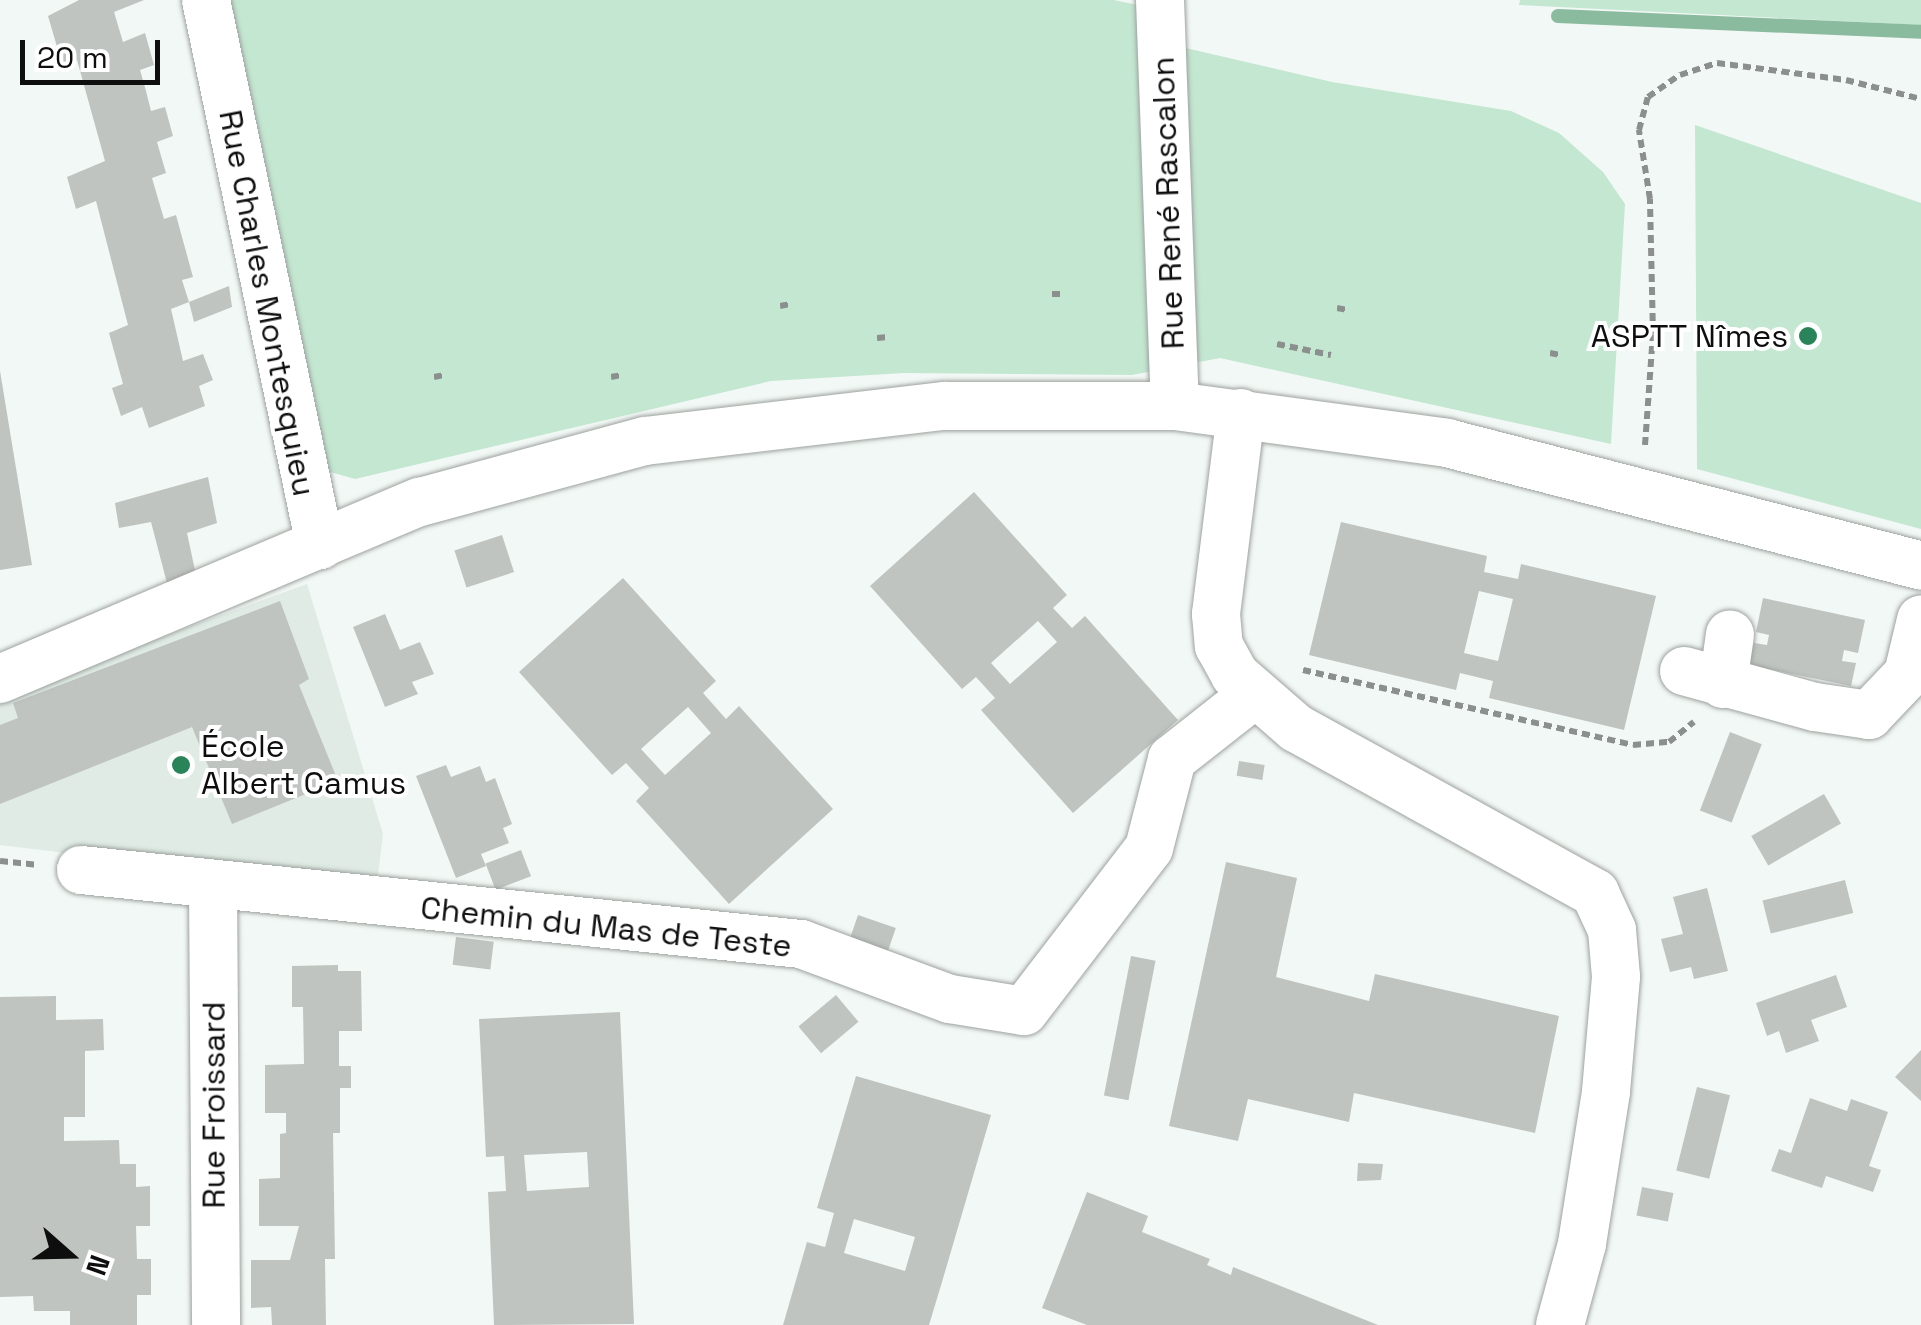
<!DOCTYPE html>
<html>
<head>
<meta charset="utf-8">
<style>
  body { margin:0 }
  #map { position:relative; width:1921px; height:1325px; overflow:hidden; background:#f2f8f5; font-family:"Space Grotesk",sans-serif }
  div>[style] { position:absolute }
  .built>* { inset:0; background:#dfebe4 }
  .green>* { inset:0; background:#c3e7d1 }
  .stream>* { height:14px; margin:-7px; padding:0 7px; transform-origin:7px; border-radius:7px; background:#8bbb9f }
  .building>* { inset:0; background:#bfc4c1; transform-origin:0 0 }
  .path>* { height:6px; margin-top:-3px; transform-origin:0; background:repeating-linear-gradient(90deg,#8b8f8d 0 8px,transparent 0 13px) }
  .roads { filter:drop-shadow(0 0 2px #9da29f) drop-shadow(0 0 2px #9da29f) }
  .minor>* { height:48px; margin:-24px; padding:0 24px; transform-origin:24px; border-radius:24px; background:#fff }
  .dots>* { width:28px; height:28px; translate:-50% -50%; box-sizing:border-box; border:5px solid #fff; border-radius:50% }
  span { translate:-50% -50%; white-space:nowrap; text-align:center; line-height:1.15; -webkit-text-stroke:8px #fff; paint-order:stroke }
  .street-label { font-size:32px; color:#0d0e0d }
  .poi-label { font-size:32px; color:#0d0e0d }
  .right { translate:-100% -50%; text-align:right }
  .left { translate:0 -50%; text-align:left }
  .north { position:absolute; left:20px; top:1205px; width:100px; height:100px; -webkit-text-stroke:8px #fff; paint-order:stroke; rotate:110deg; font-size:28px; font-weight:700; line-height:40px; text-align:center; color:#0d0e0d }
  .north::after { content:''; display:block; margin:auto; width:35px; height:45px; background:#0d0e0d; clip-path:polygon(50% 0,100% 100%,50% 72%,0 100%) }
  .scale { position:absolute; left:20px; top:40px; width:140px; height:45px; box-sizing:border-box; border:5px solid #0d0e0d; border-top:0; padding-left:12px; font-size:30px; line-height:35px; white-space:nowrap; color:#0d0e0d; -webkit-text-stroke:8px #fff; paint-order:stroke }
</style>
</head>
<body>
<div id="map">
  <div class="built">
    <div style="clip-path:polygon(307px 584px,383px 834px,376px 890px,0 845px,0 696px)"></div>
  </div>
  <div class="green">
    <div style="clip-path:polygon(229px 0,1114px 0,1142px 6px,1177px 46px,1332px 82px,1511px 111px,1559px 133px,1603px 172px,1625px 204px,1611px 444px,1220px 358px,1132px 375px,904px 373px,771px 381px,355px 479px,320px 469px)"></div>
    <div style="clip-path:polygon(1520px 0,1921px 0,1921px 25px,1519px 5px)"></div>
    <div style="clip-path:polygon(1695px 125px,1921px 203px,1921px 529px,1697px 469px)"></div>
  </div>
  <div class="stream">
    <div style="left:1558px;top:16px;width:363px;rotate:2.5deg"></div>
  </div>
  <div class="building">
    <div style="clip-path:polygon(79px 0,144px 0,114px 12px,123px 42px,145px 33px,154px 65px,140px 70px,146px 91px,151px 111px,165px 107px,173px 136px,157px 142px,166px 173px,152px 178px,164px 219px,176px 215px,193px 277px,182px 280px,189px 302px,171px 309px,183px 361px,203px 354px,213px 380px,199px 386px,205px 406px,149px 428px,142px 407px,121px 416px,112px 388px,123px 384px,109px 333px,128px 325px,96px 201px,76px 209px,67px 177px,105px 161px,77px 60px,63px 67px,48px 16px)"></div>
    <div style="clip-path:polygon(229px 286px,232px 307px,194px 322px,189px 302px)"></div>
    <div style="clip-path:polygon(0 371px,32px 565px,0 570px)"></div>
    <div style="clip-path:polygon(208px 477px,217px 523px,187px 533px,195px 570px,190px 580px,168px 587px,151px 522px,119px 528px,115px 503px)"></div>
    <div style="clip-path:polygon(evenodd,974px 492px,1067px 595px,1053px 608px,1072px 628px,1085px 616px,1178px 720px,1073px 813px,981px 710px,995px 698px,976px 677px,962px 689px,870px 586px,974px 492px,1038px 621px,1057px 642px,1010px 684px,991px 663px,1038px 621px)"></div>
    <div style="clip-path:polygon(evenodd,1341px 522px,1487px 556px,1484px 572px,1518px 579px,1521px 564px,1656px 596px,1624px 730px,1489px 698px,1493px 681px,1460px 673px,1456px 690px,1309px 655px,1341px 522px,1479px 591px,1513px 599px,1498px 661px,1464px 653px,1479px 591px)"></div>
    <div style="left:502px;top:535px;width:39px;height:50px;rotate:72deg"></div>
    <div style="clip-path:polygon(evenodd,623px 578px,716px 681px,703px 693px,726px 719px,739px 706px,833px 809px,729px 904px,636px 801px,649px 788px,626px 763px,612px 775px,519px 672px,623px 578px,688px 707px,711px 733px,665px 775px,641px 749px,688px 707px)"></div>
    <div style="clip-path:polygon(1763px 598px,1865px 620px,1858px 653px,1844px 650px,1842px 661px,1856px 663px,1851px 686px,1749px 665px,1754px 643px,1767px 645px,1769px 635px,1756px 632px)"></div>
    <div style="clip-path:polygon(280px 601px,309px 679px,299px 685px,338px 781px,232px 824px,192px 727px,0 804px,0 725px,18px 718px,13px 703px)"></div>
    <div style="clip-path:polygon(385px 614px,400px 650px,420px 642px,434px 674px,412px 682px,418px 694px,385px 707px,353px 627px)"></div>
    <div style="left:1730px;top:732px;width:34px;height:84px;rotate:21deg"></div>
    <div style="left:1239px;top:761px;width:26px;height:15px;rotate:9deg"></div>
    <div style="clip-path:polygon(446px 765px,451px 777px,480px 766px,486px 782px,495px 778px,512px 824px,503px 828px,509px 843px,481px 854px,486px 866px,456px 878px,416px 776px)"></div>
    <div style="left:1824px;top:794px;width:34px;height:84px;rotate:60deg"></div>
    <div style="left:521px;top:850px;width:28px;height:38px;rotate:69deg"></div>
    <div style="clip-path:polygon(1226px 862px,1297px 878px,1276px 977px,1369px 1001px,1375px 974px,1559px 1016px,1535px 1133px,1354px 1093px,1349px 1122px,1248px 1099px,1238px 1141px,1169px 1126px)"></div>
    <div style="left:1845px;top:880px;width:34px;height:85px;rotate:76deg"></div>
    <div style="clip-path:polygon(1707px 888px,1728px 971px,1694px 979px,1691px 967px,1670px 972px,1661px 939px,1683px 934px,1673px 897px)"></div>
    <div style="left:858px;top:915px;width:40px;height:25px;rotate:19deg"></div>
    <div style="left:456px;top:937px;width:38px;height:28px;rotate:7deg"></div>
    <div style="left:1131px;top:956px;width:25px;height:142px;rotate:11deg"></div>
    <div style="clip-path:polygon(338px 965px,338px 971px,361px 971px,362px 1031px,339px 1031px,339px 1066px,351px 1066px,351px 1088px,340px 1088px,340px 1133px,333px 1133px,335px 1259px,325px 1259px,326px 1325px,272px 1325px,271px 1307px,251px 1308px,251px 1260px,290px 1260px,299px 1226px,259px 1226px,259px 1179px,280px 1178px,280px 1134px,286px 1133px,286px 1113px,265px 1113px,265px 1065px,304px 1064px,303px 1007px,292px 1007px,292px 966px)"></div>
    <div style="clip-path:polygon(1836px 975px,1847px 1007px,1811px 1020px,1819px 1041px,1786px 1053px,1779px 1031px,1767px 1036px,1756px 1003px)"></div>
    <div style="left:836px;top:995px;width:35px;height:49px;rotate:50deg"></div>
    <div style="clip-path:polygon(56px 996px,56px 1020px,103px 1019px,104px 1050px,85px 1051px,85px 1117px,64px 1117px,64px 1141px,119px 1140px,120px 1164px,136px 1164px,136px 1187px,150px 1186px,150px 1226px,136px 1226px,137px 1259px,151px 1259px,151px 1295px,137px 1295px,137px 1325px,70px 1325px,70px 1311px,34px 1311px,33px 1296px,0 1297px,0 997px)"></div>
    <div style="clip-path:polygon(evenodd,620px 1012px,634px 1324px,494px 1325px,488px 1192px,506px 1191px,504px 1156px,486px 1157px,479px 1019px,620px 1012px,587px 1152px,589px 1187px,527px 1191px,524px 1155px,587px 1152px)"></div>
    <div style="clip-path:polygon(1921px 1050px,1921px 1101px,1895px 1077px)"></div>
    <div style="clip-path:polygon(evenodd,856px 1076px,991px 1115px,942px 1282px,929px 1325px,783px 1325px,807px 1242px,825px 1247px,834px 1213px,817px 1208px,856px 1076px,854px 1219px,915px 1237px,905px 1271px,844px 1253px,854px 1219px)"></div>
    <div style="left:1697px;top:1087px;width:34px;height:86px;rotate:14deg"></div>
    <div style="clip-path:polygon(1810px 1098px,1847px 1111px,1851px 1099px,1888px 1112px,1869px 1166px,1881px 1170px,1873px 1192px,1826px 1176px,1822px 1188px,1771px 1171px,1779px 1149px,1791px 1153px)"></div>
    <div style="clip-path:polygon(1358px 1163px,1383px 1164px,1381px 1180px,1357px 1181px)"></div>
    <div style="left:1642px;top:1187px;width:32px;height:29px;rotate:11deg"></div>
    <div style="clip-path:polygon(1087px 1192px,1148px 1216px,1142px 1232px,1210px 1259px,1207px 1265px,1231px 1275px,1233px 1267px,1378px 1325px,1087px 1325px,1042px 1308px)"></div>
  </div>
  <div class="path">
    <div style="left:1052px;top:294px;width:12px"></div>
    <div style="left:780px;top:306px;width:10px;rotate:-11deg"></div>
    <div style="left:1337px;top:308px;width:10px;rotate:11deg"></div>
    <div style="left:877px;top:338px;width:11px;rotate:-5deg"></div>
    <div style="left:1277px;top:344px;width:55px;rotate:11.5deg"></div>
    <div style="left:1550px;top:353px;width:10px;rotate:11deg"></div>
    <div style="left:434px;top:377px;width:10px;rotate:-11deg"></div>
    <div style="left:611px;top:377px;width:10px;rotate:-11deg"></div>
    <div style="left:1645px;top:445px;width:111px;rotate:-85.9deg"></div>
    <div style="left:1653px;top:334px;width:135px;rotate:-91.3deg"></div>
    <div style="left:1650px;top:199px;width:70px;rotate:-99.1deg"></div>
    <div style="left:1639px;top:130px;width:34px;rotate:-75deg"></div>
    <div style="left:1648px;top:97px;width:39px;rotate:-35deg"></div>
    <div style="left:1680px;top:75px;width:39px;rotate:-18deg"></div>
    <div style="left:1717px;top:63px;width:130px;rotate:7.5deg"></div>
    <div style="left:1846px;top:80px;width:77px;rotate:14.2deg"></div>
    <div style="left:1303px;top:670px;width:338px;rotate:12.8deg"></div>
    <div style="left:1633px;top:745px;width:36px;rotate:-5deg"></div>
    <div style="left:1669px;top:742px;width:32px;rotate:-39deg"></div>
    <div style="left:0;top:861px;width:39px;rotate:6deg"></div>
  </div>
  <div class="roads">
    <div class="minor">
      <div style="left:206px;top:0;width:557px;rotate:78.19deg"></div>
      <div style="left:1160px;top:0;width:406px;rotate:87.9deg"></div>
      <div style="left:1241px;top:413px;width:203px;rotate:97.1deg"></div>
      <div style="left:1216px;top:614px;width:32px;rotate:85deg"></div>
      <div style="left:1219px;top:646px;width:33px;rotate:61deg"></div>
      <div style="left:1235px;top:675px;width:81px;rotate:41deg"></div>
      <div style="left:1296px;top:728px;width:342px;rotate:28.9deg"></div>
      <div style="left:1595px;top:893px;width:41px;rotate:65.3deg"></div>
      <div style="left:1612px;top:930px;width:47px;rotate:85.1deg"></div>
      <div style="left:1616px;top:977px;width:115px;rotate:95deg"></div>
      <div style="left:1606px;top:1092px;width:154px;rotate:99deg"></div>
      <div style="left:1582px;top:1244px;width:84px;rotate:105.2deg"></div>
      <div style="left:1684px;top:671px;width:136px;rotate:15.4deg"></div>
      <div style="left:1815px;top:707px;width:55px;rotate:8.4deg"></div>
      <div style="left:1869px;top:715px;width:57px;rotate:-46.4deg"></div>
      <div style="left:1908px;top:674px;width:56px;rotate:-76.5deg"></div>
      <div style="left:0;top:679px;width:456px;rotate:-22.9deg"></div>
      <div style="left:420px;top:502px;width:233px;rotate:-15.2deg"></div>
      <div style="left:645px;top:441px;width:302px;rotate:-6.7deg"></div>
      <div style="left:945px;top:406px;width:230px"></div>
      <div style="left:1175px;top:406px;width:275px;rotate:7.7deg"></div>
      <div style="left:1447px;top:443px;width:490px;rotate:14.5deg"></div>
      <div style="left:1723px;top:684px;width:50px;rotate:-82deg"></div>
      <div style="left:81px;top:870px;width:724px;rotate:5.87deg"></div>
      <div style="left:801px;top:944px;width:159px;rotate:20.3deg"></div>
      <div style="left:950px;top:999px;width:75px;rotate:9.2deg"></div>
      <div style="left:1024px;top:1011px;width:205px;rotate:-52.5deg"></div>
      <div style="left:1149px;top:848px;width:92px;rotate:-75.5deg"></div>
      <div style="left:1172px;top:759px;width:102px;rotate:-38.2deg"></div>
      <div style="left:213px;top:885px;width:440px;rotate:89.6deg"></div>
    </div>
  </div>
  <div class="dots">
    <div style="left:1808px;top:336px;background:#2a8459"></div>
    <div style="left:181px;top:765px;background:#2a8459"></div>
  </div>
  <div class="street-label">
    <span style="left:1168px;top:203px;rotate:-92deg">Rue René Rascalon</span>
    <span style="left:267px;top:303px;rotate:79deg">Rue Charles Montesquieu</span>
    <span style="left:606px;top:927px;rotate:6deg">Chemin du Mas de Teste</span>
    <span style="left:214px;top:1105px;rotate:-90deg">Rue Froissard</span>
  </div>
  <div class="poi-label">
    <span class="right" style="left:1788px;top:336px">ASPTT Nîmes</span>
    <span class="left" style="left:201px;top:765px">École<br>Albert Camus</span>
  </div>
  <div class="north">N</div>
  <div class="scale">20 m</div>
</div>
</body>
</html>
